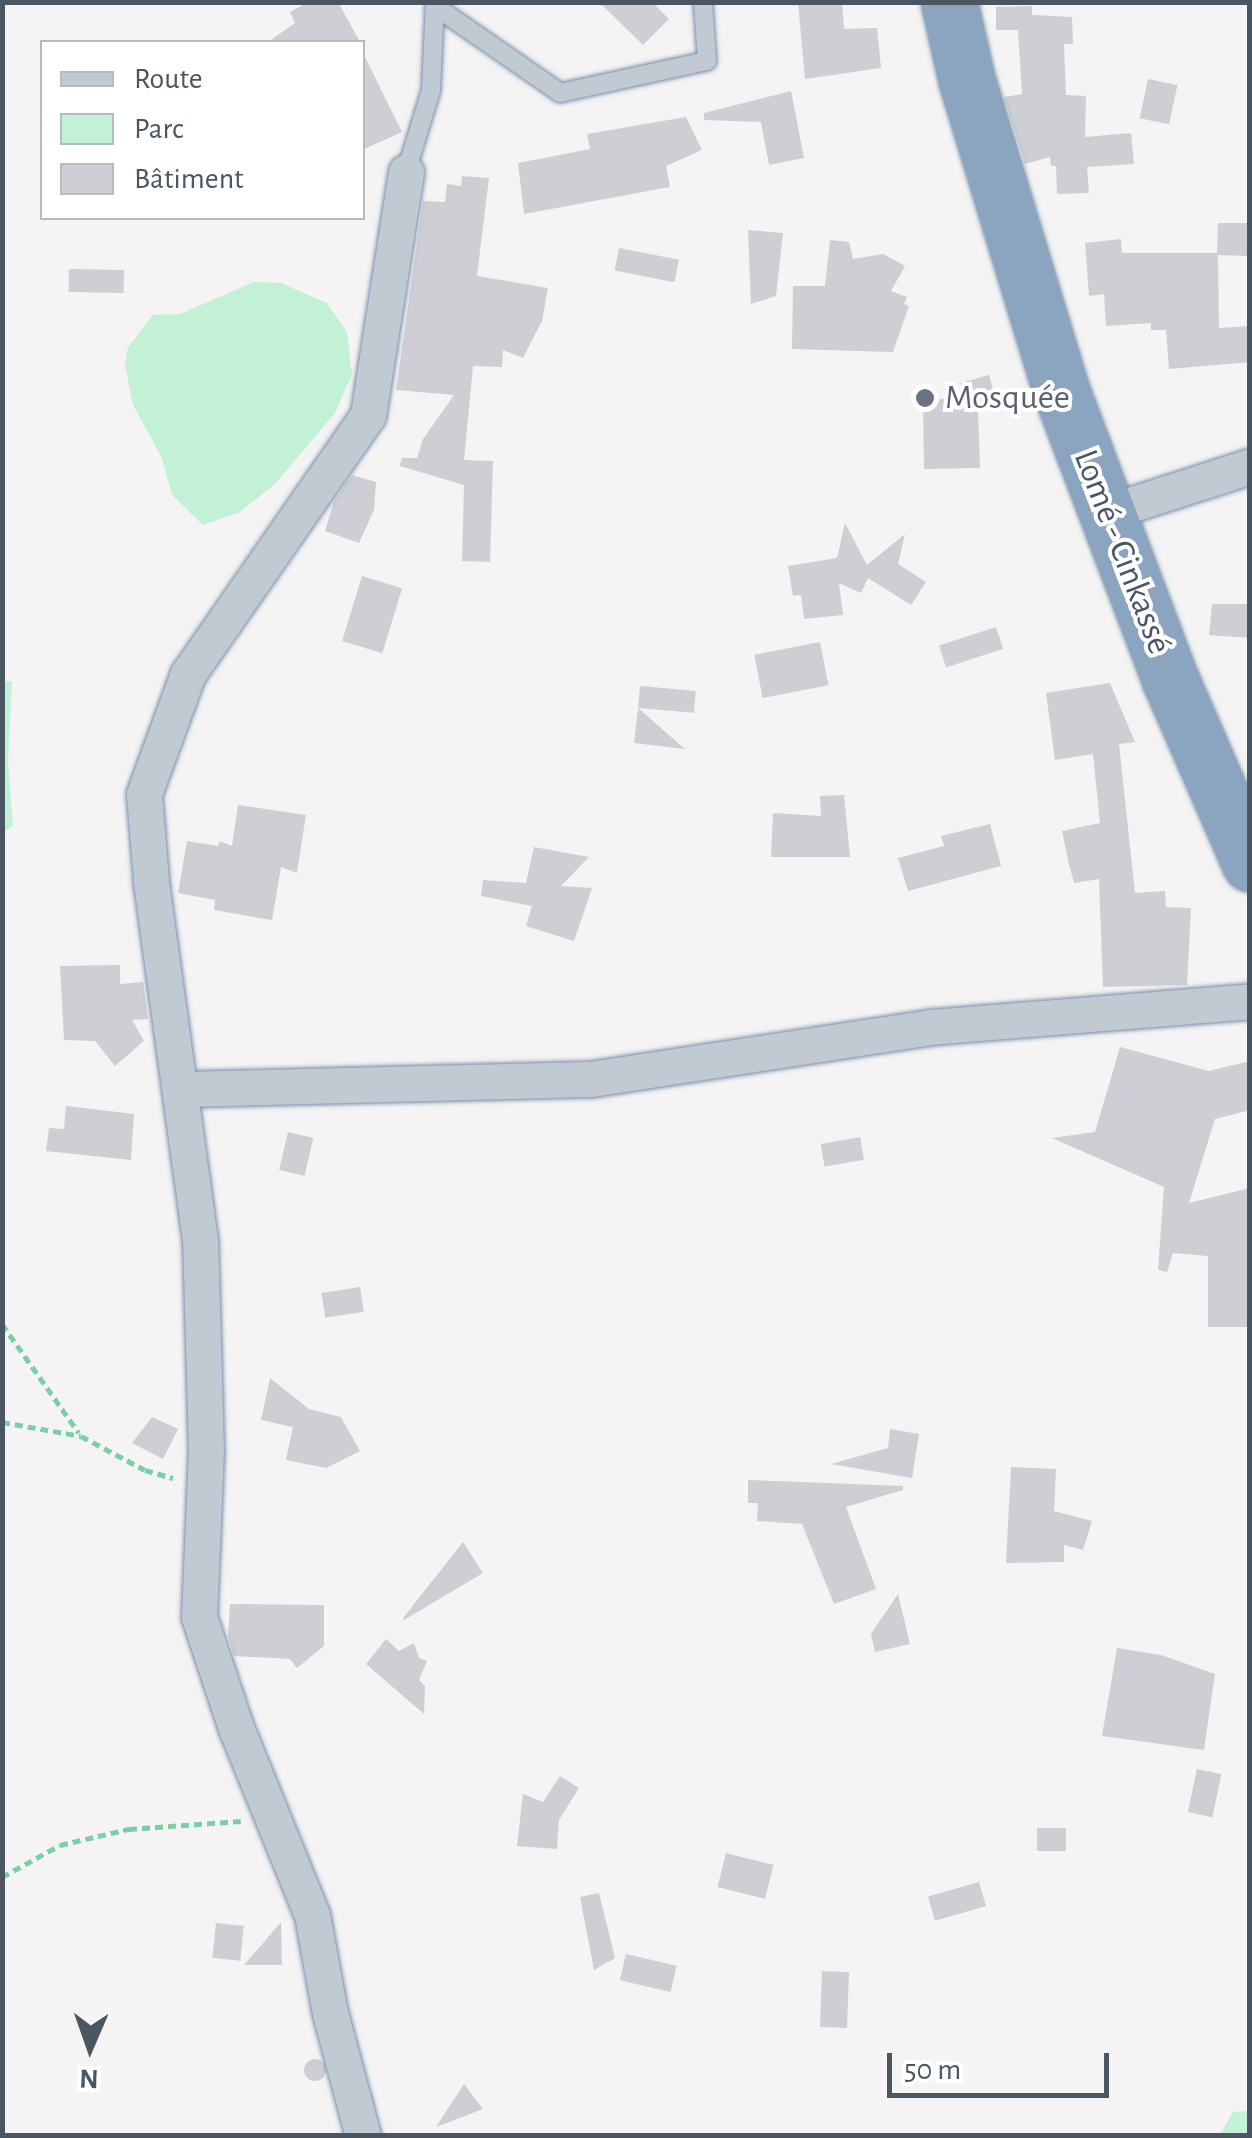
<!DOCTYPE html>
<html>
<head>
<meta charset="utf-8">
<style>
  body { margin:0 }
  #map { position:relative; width:1252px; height:2138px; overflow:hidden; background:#f5f3f3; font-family:"Alegreya Sans",sans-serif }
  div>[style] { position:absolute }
  .green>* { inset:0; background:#c3f1d5 }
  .building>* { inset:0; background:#cdcfd5; transform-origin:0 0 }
  .round { border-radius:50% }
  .path>* { height:5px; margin-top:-2.5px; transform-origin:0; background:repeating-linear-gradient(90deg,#7ad0a6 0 8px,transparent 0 13px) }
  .roads { filter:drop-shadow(0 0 2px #7690ad) drop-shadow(0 0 2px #7690ad) }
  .lane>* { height:18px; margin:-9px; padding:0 9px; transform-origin:9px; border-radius:9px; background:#c1cad2 }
  .street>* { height:35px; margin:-17.5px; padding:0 17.5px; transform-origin:17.5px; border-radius:17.5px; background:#c1cad2 }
  .highway>* { height:55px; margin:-27.5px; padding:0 27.5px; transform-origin:27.5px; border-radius:27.5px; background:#8ba5c1 }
  .dots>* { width:28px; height:28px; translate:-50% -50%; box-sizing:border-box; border:5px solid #fff; border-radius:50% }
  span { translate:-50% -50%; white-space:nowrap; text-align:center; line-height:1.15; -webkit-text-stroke:8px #fff; paint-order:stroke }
  .worship-label { font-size:35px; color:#5b616d }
  .left { translate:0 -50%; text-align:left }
  .street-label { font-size:35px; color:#4a5661 }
  .frame { position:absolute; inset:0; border:5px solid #4a5661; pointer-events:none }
  .legend { position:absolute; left:40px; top:40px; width:325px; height:180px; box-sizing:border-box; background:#fff; border:2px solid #b7bbc0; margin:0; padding:12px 18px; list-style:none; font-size:30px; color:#4a5661 }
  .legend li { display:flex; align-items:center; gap:20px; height:50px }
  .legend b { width:50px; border:2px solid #b7bbc0 }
  .north { position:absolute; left:40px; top:1998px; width:100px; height:100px; -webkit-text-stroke:8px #fff; paint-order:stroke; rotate:182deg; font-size:28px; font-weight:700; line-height:40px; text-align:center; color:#4a5661 }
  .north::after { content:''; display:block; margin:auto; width:35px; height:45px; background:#4a5661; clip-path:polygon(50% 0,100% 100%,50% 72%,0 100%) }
  .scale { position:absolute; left:887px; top:2053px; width:222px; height:45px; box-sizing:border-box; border:5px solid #4a5661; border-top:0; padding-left:12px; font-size:30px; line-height:35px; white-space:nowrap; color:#4a5661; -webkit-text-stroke:8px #fff; paint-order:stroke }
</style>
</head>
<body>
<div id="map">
  <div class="green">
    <div style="clip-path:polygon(254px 282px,281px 283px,327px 303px,347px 332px,352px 375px,335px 413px,276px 483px,240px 512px,203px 525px,172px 495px,162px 458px,133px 405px,125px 365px,128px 347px,153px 315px,180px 314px)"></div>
    <div style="clip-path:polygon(3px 681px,12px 681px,8px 761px,13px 826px,3px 832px)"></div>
    <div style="clip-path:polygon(1249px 2111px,1249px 2135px,1220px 2135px,1233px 2112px)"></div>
  </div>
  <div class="building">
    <div style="clip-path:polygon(308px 2px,338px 2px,360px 42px,268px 42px,295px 23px,290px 12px)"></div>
    <div style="clip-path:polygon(599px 2px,652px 2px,669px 19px,643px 45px)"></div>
    <div style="clip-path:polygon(798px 2px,842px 2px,844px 29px,877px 28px,881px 68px,805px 79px)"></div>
    <div style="clip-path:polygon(1032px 6px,1032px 15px,1072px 17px,1073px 44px,1064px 44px,1066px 95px,1086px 96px,1085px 137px,1131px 133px,1134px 164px,1087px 167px,1089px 193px,1057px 194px,1056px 166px,1051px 166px,1050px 157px,1025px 164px,1004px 97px,1022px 94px,1018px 30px,996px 30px,996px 7px)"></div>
    <div style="clip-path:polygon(362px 51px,402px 132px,362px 150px)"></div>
    <div style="left:1148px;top:79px;width:30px;height:40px;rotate:12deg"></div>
    <div style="clip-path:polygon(791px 91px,804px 158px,769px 165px,761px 122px,704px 120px,704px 113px)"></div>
    <div style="clip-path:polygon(686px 117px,702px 150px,666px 166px,670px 187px,524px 214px,518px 163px,590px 149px,587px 134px)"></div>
    <div style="clip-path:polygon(462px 176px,489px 178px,477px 276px,548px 288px,542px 321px,523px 358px,503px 350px,502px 367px,473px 366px,464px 460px,493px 461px,490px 562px,462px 561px,464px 485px,400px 466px,402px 458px,417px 458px,423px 439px,454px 395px,396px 390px,423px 201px,445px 202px,447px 184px,461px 186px)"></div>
    <div style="clip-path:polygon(1218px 223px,1250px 223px,1250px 256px,1218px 255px,1219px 328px,1250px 326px,1250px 362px,1169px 369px,1166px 330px,1151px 330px,1151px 323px,1106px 326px,1104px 294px,1089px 296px,1085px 243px,1121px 239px,1122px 253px,1217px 253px)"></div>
    <div style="clip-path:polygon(748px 230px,783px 233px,776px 296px,751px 304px)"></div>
    <div style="clip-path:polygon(830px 240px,849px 242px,853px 259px,883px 254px,905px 266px,891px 291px,907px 297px,904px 304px,909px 306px,893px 352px,792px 349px,793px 286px,825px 286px)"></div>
    <div style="left:619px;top:248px;width:61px;height:23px;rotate:11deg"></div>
    <div style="left:69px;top:269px;width:55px;height:23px;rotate:1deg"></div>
    <div style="clip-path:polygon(989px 375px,998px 406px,978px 411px,980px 468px,924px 469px,923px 401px,965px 397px,960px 383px)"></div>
    <div style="clip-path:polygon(352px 475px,376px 482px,374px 510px,359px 543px,325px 531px,334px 501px)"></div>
    <div style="clip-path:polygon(845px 523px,867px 565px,905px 534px,898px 564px,926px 582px,911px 605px,868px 578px,861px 593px,839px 583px,843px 615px,804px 619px,801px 595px,793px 596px,788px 566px,837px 558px)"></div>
    <div style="left:362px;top:576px;width:42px;height:68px;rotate:17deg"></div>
    <div style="clip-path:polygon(1212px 604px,1250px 604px,1250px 638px,1209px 635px)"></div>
    <div style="left:996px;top:627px;width:23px;height:60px;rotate:72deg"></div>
    <div style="left:820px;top:642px;width:44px;height:67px;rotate:79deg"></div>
    <div style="clip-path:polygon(1110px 683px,1135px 742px,1119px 744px,1135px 893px,1165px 891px,1166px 907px,1191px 908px,1187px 985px,1103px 987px,1099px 879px,1074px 883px,1069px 864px,1062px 831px,1100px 823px,1093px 754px,1055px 760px,1046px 693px)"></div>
    <div style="left:640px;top:686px;width:56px;height:22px;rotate:5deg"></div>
    <div style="clip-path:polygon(638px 708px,685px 749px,634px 743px)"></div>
    <div style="clip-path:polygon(844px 795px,850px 857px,771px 857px,773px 813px,821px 816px,820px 796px)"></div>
    <div style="clip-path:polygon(238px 805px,306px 815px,297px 873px,281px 867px,272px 920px,214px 910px,215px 900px,178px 893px,187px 841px,218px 846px,220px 841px,232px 846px)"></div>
    <div style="clip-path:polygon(990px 824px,1001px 866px,908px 891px,898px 858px,944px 846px,941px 836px)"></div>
    <div style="clip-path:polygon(534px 847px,589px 857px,561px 886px,592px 888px,574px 941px,526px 926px,532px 906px,481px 896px,483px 880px,526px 883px)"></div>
    <div style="clip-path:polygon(120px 965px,120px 984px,143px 982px,148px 1019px,132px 1020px,144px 1041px,115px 1066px,95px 1041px,64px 1040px,60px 966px)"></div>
    <div style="clip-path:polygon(1120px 1047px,1209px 1071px,1250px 1061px,1250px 1110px,1215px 1119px,1189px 1203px,1250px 1188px,1247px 1327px,1208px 1327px,1208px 1256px,1173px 1253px,1167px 1272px,1158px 1270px,1164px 1187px,1052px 1138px,1095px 1132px)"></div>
    <div style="clip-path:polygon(66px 1106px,134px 1114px,131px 1160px,46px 1151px,49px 1128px,64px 1129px)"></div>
    <div style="left:288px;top:1132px;width:26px;height:39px;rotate:13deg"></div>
    <div style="left:860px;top:1137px;width:23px;height:40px;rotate:80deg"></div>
    <div style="left:360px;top:1287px;width:25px;height:39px;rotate:81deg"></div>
    <div style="clip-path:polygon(270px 1378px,309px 1409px,341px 1417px,360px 1451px,326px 1468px,286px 1460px,293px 1427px,261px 1420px)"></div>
    <div style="clip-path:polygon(152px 1417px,178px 1429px,163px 1459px,132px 1443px)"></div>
    <div style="clip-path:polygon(890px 1429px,919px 1434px,912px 1478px,831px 1464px,888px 1448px)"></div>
    <div style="clip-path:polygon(1011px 1467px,1056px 1469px,1054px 1511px,1092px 1521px,1083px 1550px,1064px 1545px,1064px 1562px,1006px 1563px)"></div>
    <div style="clip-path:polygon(748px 1480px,903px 1486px,903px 1490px,846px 1507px,876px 1589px,834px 1604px,802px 1524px,757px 1521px,758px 1503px,748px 1503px)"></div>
    <div style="clip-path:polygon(463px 1542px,483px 1573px,404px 1620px,403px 1618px)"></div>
    <div style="clip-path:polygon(898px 1594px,910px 1644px,875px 1652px,871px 1634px)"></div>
    <div style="clip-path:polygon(230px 1604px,324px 1605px,324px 1646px,297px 1668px,290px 1659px,234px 1656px,228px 1636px)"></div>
    <div style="clip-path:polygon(386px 1639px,399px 1651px,414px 1643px,419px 1658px,427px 1661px,419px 1680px,425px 1686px,424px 1714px,366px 1664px)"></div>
    <div style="clip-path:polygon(1117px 1648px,1161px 1655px,1215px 1674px,1204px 1750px,1102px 1736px)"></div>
    <div style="left:1197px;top:1769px;width:25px;height:44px;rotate:12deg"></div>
    <div style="clip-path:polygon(560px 1776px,579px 1788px,559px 1820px,557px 1849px,517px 1846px,523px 1794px,543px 1802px)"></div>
    <div style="left:1037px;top:1828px;width:29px;height:23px"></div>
    <div style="left:726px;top:1853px;width:49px;height:35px;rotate:14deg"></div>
    <div style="left:979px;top:1882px;width:25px;height:53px;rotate:74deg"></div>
    <div style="clip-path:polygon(599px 1893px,615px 1958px,594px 1970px,580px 1897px)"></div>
    <div style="clip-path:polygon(281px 1922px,282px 1965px,244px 1965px)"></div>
    <div style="left:216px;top:1923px;width:28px;height:35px;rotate:6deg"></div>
    <div style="left:626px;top:1954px;width:52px;height:27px;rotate:13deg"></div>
    <div style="left:822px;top:1971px;width:27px;height:56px;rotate:2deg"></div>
    <div class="round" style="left:304px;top:2059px;width:22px;height:22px"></div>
    <div style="clip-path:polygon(464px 2084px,483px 2109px,436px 2127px)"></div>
  </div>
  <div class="path">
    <div style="left:2px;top:1324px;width:133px;rotate:54.8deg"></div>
    <div style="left:2px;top:1422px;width:80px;rotate:10deg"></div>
    <div style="left:81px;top:1436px;width:72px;rotate:28deg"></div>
    <div style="left:145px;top:1470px;width:29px;rotate:16deg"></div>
    <div style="left:2px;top:1877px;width:66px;rotate:-28.9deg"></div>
    <div style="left:60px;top:1845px;width:71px;rotate:-13.1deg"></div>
    <div style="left:129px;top:1829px;width:112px;rotate:-4.1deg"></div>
  </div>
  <div class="roads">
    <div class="lane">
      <div style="left:436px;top:7px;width:151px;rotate:34.7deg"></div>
      <div style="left:560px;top:93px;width:150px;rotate:-12.3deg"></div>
      <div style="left:707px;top:61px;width:59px;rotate:-93.9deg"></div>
      <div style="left:406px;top:172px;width:86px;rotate:-73deg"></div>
      <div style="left:431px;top:90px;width:88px;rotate:-87.4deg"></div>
    </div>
    <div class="street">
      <div style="left:1108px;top:512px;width:149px;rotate:-17.9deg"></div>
      <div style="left:181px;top:1089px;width:410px;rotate:-1.4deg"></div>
      <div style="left:591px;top:1079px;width:343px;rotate:-8.7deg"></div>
      <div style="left:930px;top:1027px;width:321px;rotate:-4.6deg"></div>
      <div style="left:363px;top:2136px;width:127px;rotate:-105deg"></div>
      <div style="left:330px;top:2013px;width:100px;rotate:-100.4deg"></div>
      <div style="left:312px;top:1915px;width:202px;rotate:-112.1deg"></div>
      <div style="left:236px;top:1728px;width:117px;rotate:-108.4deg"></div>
      <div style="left:199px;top:1617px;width:166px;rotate:-87.6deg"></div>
      <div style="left:206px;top:1451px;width:211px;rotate:-91.6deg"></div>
      <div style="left:200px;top:1240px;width:363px;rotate:-97.8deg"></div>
      <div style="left:151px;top:880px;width:86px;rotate:-94.7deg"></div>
      <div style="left:144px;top:794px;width:128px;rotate:-69.9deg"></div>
      <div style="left:188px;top:674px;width:315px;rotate:-55.2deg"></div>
      <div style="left:368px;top:415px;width:246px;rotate:-81.1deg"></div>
    </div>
    <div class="highway">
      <div style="left:949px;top:2px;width:81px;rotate:77.2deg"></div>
      <div style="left:967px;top:81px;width:321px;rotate:73.1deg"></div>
      <div style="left:1060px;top:388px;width:311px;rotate:69.3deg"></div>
      <div style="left:1170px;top:679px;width:201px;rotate:66.5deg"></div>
    </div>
  </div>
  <div class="dots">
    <div style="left:925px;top:398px;background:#6b7280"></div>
  </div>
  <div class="worship-label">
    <span class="left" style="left:945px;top:398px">Mosquée</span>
  </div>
  <div class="street-label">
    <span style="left:1122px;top:552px;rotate:69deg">Lomé - Cinkassé</span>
  </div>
  <div class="frame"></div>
  <ul class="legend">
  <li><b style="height:12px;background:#c1cad2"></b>Route</li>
  <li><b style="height:28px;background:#c3f1d5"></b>Parc</li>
  <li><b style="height:28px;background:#cdcfd5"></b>Bâtiment</li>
  </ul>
  <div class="north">N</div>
  <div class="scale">50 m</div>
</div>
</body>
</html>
